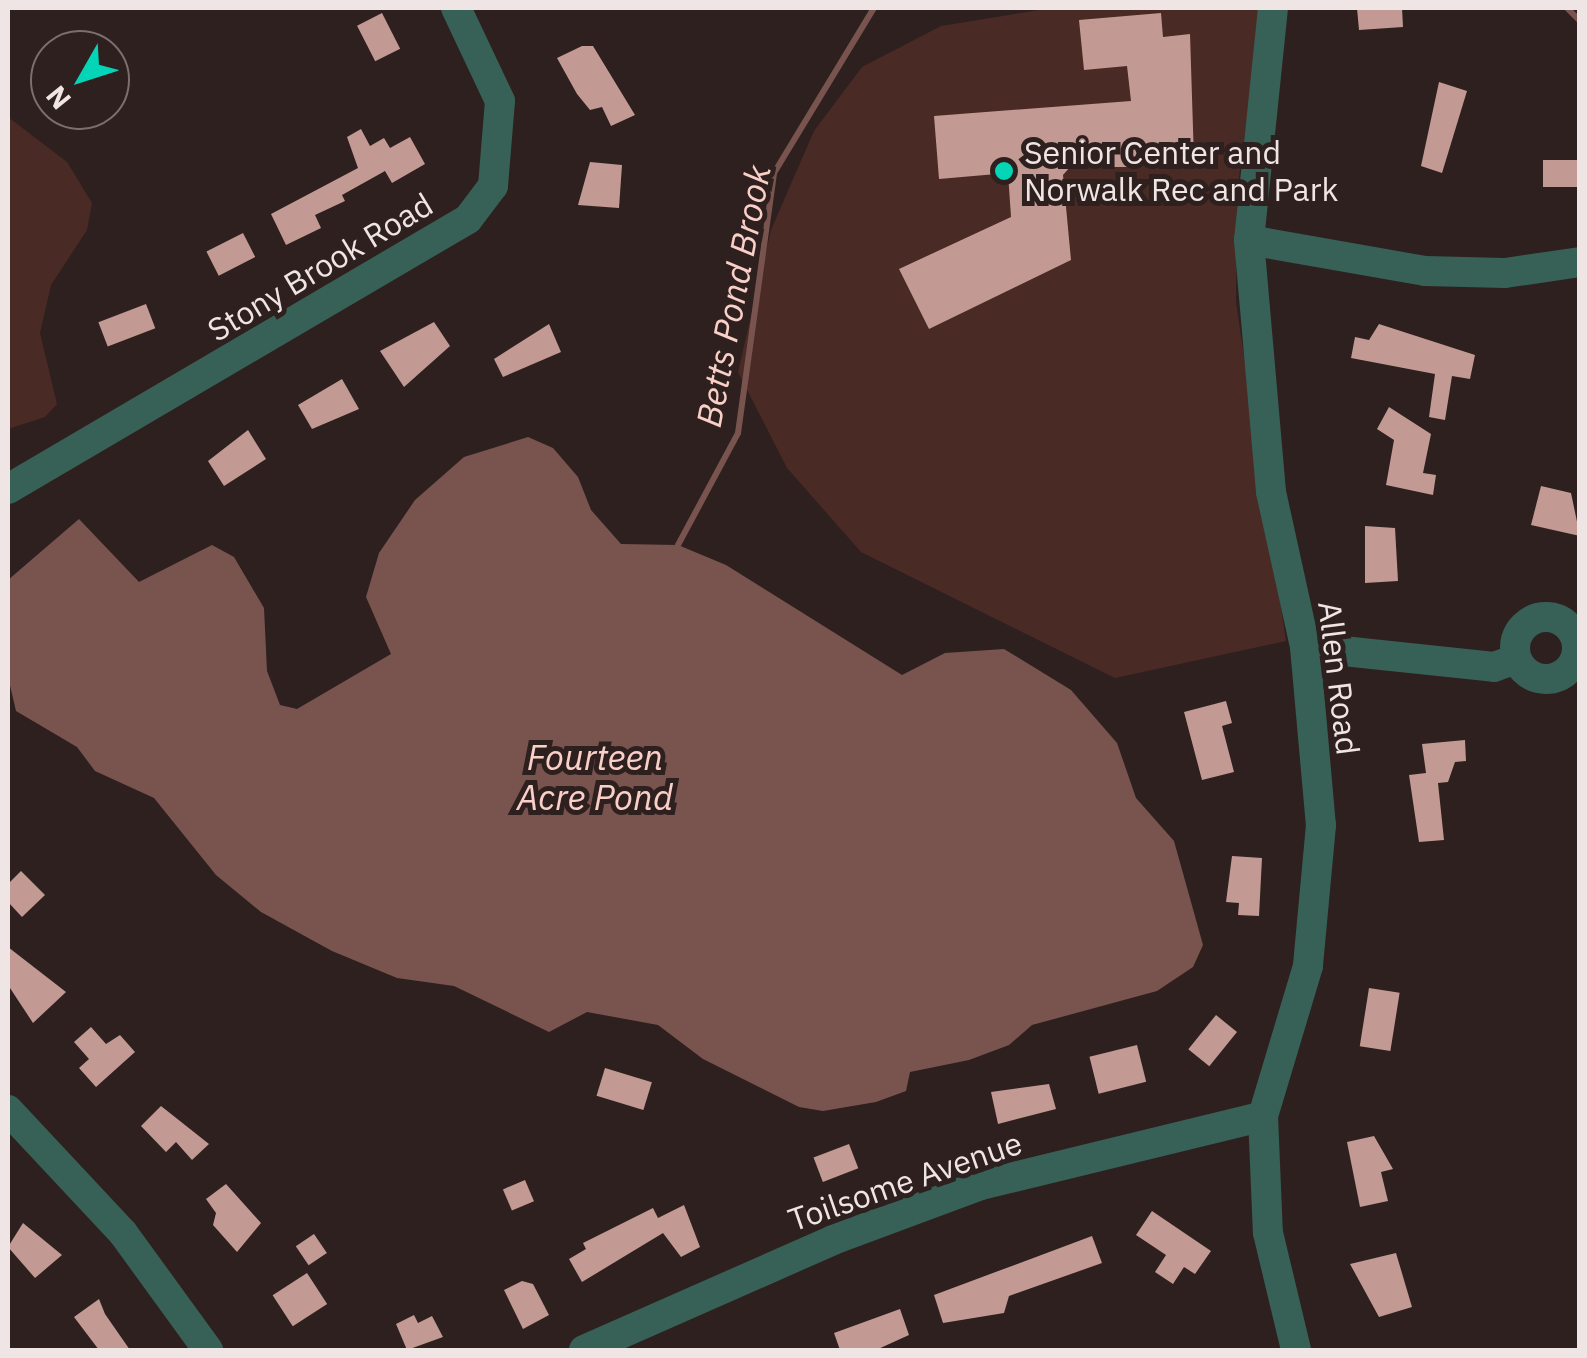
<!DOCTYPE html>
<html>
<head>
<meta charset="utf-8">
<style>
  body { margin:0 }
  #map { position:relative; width:1587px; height:1358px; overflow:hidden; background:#2e201e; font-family:"IBM Plex Sans",sans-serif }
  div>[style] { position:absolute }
  .green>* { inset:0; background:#4a2a25 }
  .water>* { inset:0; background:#79544e }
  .stream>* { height:6px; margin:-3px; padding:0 3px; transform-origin:3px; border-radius:3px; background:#79544e }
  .building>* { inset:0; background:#c39a93; transform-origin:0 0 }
  .minor>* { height:30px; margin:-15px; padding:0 15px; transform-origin:15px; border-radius:15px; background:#376057 }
  .minor>.ring { margin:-15px; padding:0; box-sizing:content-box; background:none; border:30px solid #376057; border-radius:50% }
  .dots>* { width:28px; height:28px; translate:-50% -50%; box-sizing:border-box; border:5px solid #2e201e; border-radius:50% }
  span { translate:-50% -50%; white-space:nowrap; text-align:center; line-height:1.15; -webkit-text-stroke:10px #2e201e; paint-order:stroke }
  .poi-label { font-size:32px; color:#efe5e4 }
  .left { translate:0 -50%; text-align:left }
  .street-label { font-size:32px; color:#efe5e4 }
  .water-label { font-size:35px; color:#f9cfc8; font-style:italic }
  .frame { position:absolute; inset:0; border:10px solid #efe5e4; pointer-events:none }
  .north { position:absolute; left:30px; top:30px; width:100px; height:100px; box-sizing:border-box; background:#2e201e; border:2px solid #7b6f6d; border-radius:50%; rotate:231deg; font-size:28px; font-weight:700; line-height:40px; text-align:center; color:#efe5e4 }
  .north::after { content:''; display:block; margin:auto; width:35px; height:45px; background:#04d5b6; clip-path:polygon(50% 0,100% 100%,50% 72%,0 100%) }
</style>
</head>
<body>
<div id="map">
  <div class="green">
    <div style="clip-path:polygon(1051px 8px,1262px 8px,1237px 192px,1236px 302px,1286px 641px,1115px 678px,861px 552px,787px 468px,738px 372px,771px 230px,814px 131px,862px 67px,941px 26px)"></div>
    <div style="clip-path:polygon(8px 117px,67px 162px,92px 203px,87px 230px,51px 285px,40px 333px,57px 404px,45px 417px,8px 429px)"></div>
  </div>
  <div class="water">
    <div style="clip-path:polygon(528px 437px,553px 448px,578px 477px,591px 510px,621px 544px,678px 545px,726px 565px,902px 675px,945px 653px,1004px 649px,1071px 690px,1117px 743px,1136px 798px,1174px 841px,1203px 945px,1193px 967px,1157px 991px,1032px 1025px,1009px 1045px,969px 1060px,910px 1072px,906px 1091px,876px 1102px,823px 1111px,799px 1107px,703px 1059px,658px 1025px,587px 1012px,549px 1032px,454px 986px,397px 978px,332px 951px,261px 912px,216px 875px,154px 798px,95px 771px,77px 747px,16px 711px,8px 677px,8px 580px,79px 519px,139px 582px,212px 545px,234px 557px,264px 608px,267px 671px,280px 705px,297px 709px,391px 654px,366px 597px,379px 553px,415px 500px,464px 457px)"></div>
  </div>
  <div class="stream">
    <div style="left:1567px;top:8px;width:18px;rotate:45deg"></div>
    <div style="left:678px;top:545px;width:127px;rotate:-61.8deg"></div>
    <div style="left:738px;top:433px;width:262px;rotate:-82.1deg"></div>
    <div style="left:774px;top:173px;width:193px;rotate:-58.8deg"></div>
  </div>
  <div class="building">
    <div style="clip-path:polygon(1357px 8px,1402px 8px,1403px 27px,1359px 30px)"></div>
    <div style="left:382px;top:13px;width:40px;height:28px;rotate:63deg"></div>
    <div style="clip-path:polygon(1161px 13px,1163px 37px,1190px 34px,1194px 160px,1153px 164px,1150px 144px,1129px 167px,1070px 167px,1063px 175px,1071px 260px,929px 329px,899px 269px,1011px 217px,1008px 173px,939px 179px,934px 116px,1131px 101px,1127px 66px,1084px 70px,1079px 20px)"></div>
    <div style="clip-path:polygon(582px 46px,593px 46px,635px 115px,611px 126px,602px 107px,590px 110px,577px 94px,557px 58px)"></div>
    <div style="clip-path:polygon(1439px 82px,1467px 91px,1442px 173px,1421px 166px)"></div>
    <div style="clip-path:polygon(361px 129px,370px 146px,384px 138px,390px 148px,410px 137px,425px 164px,392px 183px,385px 171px,342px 195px,345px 201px,315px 215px,321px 228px,286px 245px,271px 214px,358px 168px,347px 137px)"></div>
    <div style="left:1580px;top:160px;width:27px;height:37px;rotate:90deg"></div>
    <div style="clip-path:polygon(590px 162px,622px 165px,619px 208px,578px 205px)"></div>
    <div style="left:243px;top:233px;width:27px;height:41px;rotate:63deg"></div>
    <div style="left:146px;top:304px;width:26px;height:51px;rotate:69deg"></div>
    <div style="clip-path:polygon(434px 322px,450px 346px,404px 387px,380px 351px)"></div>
    <div style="clip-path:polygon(549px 324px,561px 352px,503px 377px,494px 359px)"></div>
    <div style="clip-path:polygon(1379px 324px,1475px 355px,1470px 379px,1452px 376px,1445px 420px,1429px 417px,1435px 374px,1351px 358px,1355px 337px,1369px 340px)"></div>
    <div style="clip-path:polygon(342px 379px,359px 409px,312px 429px,298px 405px)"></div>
    <div style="clip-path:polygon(1389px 407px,1431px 434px,1423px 473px,1436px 475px,1433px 495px,1386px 485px,1394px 440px,1377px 429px)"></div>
    <div style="clip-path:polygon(248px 430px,266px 459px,224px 486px,208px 461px)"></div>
    <div style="clip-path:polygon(1541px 486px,1571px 493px,1580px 536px,1531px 525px)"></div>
    <div style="clip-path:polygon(1365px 526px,1395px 528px,1398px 581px,1365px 583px)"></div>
    <div style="clip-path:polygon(1226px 701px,1232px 723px,1222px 726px,1234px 772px,1202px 780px,1184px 712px)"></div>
    <div style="clip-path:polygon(1465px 740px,1466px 761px,1455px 762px,1448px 782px,1438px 783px,1444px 840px,1419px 842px,1409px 775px,1426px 773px,1422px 744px)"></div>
    <div style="clip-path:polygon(1232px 856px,1262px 858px,1259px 916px,1238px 915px,1239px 903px,1226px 902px)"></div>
    <div style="clip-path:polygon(21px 871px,45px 895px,22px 917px,8px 902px,8px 884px)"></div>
    <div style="clip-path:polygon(8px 947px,66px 992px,33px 1023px,8px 985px)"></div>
    <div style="left:1369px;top:988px;width:31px;height:59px;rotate:9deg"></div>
    <div style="left:1216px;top:1015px;width:27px;height:44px;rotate:39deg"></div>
    <div style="clip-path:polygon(91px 1027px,106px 1044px,120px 1035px,135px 1052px,96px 1087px,79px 1068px,89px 1059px,74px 1042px)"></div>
    <div style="left:1137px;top:1045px;width:38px;height:49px;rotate:76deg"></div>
    <div style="left:605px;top:1068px;width:49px;height:29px;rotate:17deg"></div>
    <div style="clip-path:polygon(1049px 1084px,1056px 1109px,998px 1124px,991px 1092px)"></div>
    <div style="clip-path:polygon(161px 1106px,209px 1144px,192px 1160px,176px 1142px,166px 1152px,141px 1126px)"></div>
    <div style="clip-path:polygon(1374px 1136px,1393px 1169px,1381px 1172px,1388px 1201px,1360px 1207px,1347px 1142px)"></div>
    <div style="left:849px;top:1144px;width:26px;height:38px;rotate:69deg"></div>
    <div style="left:525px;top:1180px;width:23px;height:24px;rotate:67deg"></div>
    <div style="clip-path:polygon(226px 1184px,261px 1223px,237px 1252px,213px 1225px,216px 1213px,206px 1199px)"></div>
    <div style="clip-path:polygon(684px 1205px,700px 1247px,681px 1257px,663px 1233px,582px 1282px,569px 1259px,586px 1249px,583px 1243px,653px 1208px,658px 1218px)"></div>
    <div style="clip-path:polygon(1152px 1211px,1211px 1251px,1195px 1274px,1184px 1267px,1173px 1284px,1155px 1272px,1166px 1255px,1136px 1235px)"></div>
    <div style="clip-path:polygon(23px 1223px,62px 1255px,35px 1278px,8px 1247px)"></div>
    <div style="left:314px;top:1234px;width:23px;height:22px;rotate:56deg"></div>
    <div style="clip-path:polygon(1092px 1236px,1102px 1263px,1009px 1296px,1004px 1313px,943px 1323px,934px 1295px)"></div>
    <div style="clip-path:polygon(1396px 1253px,1412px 1307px,1379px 1317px,1350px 1264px)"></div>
    <div style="left:307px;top:1273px;width:37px;height:41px;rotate:57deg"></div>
    <div style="clip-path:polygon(522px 1281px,533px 1284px,549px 1315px,523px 1329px,504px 1290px)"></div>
    <div style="clip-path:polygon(99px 1299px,105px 1314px,130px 1350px,99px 1350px,74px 1317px)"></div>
    <div style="clip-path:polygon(900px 1309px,909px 1335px,876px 1350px,840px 1350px,834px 1333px)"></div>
    <div style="clip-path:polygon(414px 1315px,418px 1323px,432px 1316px,443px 1337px,407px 1350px,396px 1324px)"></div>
  </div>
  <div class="minor">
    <div style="left:1273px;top:8px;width:233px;rotate:95.9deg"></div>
    <div style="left:1249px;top:240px;width:253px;rotate:85deg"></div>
    <div style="left:1271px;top:492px;width:159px;rotate:77.6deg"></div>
    <div style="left:1305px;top:647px;width:179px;rotate:84.9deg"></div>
    <div style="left:1321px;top:825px;width:142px;rotate:95.3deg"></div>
    <div style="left:1308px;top:966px;width:157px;rotate:106.7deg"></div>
    <div style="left:1263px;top:1116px;width:117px;rotate:87.6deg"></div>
    <div style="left:1268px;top:1233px;width:120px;rotate:76.5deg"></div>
    <div style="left:1249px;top:240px;width:179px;rotate:10deg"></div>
    <div style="left:1425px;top:271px;width:80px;rotate:1.4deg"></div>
    <div style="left:1505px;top:273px;width:76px;rotate:-8.3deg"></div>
    <div style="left:8px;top:489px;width:533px;rotate:-30.41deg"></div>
    <div style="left:468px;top:219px;width:41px;rotate:-52.9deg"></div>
    <div style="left:493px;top:186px;width:85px;rotate:-85.3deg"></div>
    <div style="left:500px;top:101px;width:103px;rotate:-115.3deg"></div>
    <div class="ring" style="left:1515px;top:617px;width:32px;height:32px"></div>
    <div style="left:1305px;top:647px;width:190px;rotate:6deg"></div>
    <div style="left:1494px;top:667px;width:23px;rotate:-20deg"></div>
    <div style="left:8px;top:1110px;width:168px;rotate:46.9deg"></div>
    <div style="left:123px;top:1233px;width:145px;rotate:54deg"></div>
    <div style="left:584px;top:1350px;width:272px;rotate:-23.8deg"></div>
    <div style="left:833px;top:1240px;width:158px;rotate:-20.4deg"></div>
    <div style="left:981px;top:1185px;width:290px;rotate:-13.7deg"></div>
  </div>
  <div class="dots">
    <div style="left:1004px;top:171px;background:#04d5b6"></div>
  </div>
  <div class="poi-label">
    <span class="left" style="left:1024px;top:171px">Senior Center and<br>Norwalk Rec and Park</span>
  </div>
  <div class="street-label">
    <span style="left:320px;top:267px;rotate:-31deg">Stony Brook Road</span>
    <span style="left:1339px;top:678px;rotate:83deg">Allen Road</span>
    <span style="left:905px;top:1181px;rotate:-19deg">Toilsome Avenue</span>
  </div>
  <div class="water-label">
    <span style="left:733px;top:296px;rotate:-79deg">Betts Pond Brook</span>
    <span style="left:595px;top:777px">Fourteen<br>Acre Pond</span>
  </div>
  <div class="frame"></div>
  <div class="north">N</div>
</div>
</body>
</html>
